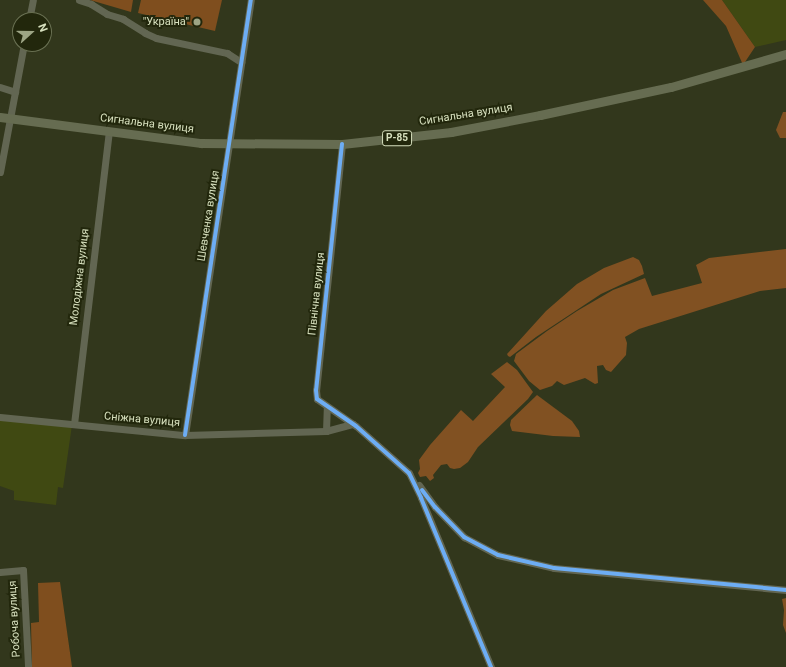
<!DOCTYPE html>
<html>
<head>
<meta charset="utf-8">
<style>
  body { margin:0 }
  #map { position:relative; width:786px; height:667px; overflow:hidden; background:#32371c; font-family:Roboto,sans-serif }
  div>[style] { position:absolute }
  .built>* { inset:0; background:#404912 }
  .green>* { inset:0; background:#7f4e1e }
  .forest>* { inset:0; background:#815122 }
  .minor>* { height:7px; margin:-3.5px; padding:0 3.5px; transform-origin:3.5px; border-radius:3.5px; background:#626652 }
  .major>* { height:9px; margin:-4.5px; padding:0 4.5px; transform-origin:4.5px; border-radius:4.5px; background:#666c51 }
  .cycleway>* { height:4px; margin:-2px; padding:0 2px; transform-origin:2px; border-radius:2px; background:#6dadf4 }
  .dots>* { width:11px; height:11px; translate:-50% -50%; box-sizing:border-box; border:2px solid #22270c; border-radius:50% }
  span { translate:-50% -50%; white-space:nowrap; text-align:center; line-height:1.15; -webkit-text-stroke:4px #22270c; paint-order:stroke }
  .shield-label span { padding:1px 3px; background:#22270c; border:1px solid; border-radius:3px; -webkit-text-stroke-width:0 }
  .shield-label { font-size:10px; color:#d7e0be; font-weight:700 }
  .poi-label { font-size:11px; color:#d7e0be }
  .right { translate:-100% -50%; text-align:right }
  .street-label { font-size:11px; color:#d7e0be }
  .north { position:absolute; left:12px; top:12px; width:40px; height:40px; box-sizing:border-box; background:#22270c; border:1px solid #6a7153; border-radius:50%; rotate:69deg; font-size:11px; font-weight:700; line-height:16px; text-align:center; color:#d7e0be }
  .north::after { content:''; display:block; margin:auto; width:14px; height:18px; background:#9da585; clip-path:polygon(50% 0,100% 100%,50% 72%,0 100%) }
</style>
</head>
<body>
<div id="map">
  <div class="built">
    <div style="clip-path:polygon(722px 0,786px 0,786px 40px,755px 47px)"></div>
    <div style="clip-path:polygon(0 417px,72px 425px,63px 488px,58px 487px,56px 505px,14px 500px,14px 491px,0 486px)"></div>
  </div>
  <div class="green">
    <div style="clip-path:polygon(90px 0,133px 0,131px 12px)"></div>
    <div style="clip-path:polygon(141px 0,222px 0,215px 31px,138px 13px)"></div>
    <div style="clip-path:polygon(703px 0,722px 0,755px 47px,743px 65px,726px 26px)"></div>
    <div style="clip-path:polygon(60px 582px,72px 667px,32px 667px,31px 623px,39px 622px,38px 583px)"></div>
  </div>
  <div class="forest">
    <div style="clip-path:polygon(783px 112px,786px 112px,786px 138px,780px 138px,776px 130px)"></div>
    <div style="clip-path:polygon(786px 249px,786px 288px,760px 291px,639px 329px,625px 337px,627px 343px,626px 355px,611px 372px,606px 370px,603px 365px,597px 366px,598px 383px,595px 384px,585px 378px,564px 385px,557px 381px,552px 386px,540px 390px,529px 381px,514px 361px,516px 354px,547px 331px,577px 311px,613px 290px,645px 278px,652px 296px,702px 283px,696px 265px,709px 258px)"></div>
    <div style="clip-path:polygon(633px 257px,639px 260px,642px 266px,644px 274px,601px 294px,536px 337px,510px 357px,508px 356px,507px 354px,546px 311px,577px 284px,604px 268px)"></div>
    <div style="clip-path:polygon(507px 362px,517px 370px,533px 392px,528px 399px,478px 447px,468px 462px,460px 468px,454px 469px,450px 468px,447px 464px,441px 465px,433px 475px,434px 478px,430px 481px,426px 476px,420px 477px,418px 473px,420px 469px,419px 460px,430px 445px,461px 410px,473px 421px,505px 387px,491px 374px)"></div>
    <div style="clip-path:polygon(537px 395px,572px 421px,579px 431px,580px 437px,553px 436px,512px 431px,510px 425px,511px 420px)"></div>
    <div style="clip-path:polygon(786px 598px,786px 633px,783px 625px,784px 610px,782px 599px)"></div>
  </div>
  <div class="minor">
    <div style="left:79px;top:0;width:13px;rotate:18deg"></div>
    <div style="left:91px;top:4px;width:19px;rotate:32deg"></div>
    <div style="left:107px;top:14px;width:17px;rotate:17deg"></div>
    <div style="left:123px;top:19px;width:26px;rotate:32deg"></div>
    <div style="left:145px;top:33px;width:12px;rotate:24deg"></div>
    <div style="left:156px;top:38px;width:73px;rotate:11.9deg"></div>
    <div style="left:227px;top:53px;width:17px;rotate:33deg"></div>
    <div style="left:29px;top:20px;width:20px;rotate:-79deg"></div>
    <div style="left:0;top:87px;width:16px;rotate:18deg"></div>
    <div style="left:342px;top:144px;width:247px;rotate:96deg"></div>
    <div style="left:316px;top:390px;width:9px;rotate:84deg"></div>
    <div style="left:317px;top:399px;width:47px;rotate:34.7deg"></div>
    <div style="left:356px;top:426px;width:71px;rotate:41.6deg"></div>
    <div style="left:409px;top:473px;width:28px;rotate:64deg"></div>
    <div style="left:421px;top:498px;width:183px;rotate:67.5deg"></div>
    <div style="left:0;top:172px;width:130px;rotate:-79.4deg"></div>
    <div style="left:0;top:417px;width:186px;rotate:5.6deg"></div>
    <div style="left:185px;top:435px;width:141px;rotate:-1.6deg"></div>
    <div style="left:326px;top:431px;width:28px;rotate:-15deg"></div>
    <div style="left:74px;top:424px;width:294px;rotate:-83.2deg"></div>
    <div style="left:326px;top:431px;width:24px;rotate:-88deg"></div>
    <div style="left:185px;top:435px;width:440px;rotate:-81.4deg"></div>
    <div style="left:419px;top:485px;width:27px;rotate:54deg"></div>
    <div style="left:435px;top:507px;width:42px;rotate:46deg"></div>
    <div style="left:464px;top:537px;width:38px;rotate:28deg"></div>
    <div style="left:498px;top:555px;width:57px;rotate:13.1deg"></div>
    <div style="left:554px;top:568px;width:233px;rotate:5.4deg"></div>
    <div style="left:0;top:572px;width:23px;rotate:-5deg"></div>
    <div style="left:23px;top:570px;width:97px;rotate:87deg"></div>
  </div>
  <div class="major">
    <div style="left:0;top:117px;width:203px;rotate:7.4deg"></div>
    <div style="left:201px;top:143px;width:141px;rotate:0.4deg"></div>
    <div style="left:342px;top:144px;width:110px;rotate:-6.3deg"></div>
    <div style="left:451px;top:132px;width:91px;rotate:-10.8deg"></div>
    <div style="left:540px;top:115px;width:134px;rotate:-12.1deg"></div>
    <div style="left:671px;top:87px;width:120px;rotate:-16deg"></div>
  </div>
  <div class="cycleway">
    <div style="left:342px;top:144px;width:247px;rotate:96deg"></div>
    <div style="left:316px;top:390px;width:9px;rotate:84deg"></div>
    <div style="left:317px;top:399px;width:47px;rotate:34.7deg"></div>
    <div style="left:356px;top:426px;width:71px;rotate:41.6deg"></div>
    <div style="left:409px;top:473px;width:28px;rotate:64deg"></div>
    <div style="left:421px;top:498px;width:183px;rotate:67.5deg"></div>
    <div style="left:185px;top:435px;width:440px;rotate:-81.4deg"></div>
    <div style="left:422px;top:490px;width:21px;rotate:53deg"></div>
    <div style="left:435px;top:507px;width:42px;rotate:46deg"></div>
    <div style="left:464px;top:537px;width:38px;rotate:28deg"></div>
    <div style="left:498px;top:555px;width:57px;rotate:13.1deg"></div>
    <div style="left:554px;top:568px;width:233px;rotate:5.4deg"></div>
  </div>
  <div class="dots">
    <div style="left:197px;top:22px;background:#9da585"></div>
  </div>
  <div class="shield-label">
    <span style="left:397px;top:138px">Р-85</span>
  </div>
  <div class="poi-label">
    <span class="right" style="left:189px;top:22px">"Україна"</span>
  </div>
  <div class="street-label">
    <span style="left:466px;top:115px;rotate:-9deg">Сигнальна вулиця</span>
    <span style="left:147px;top:124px;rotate:7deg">Сигнальна вулиця</span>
    <span style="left:209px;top:216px;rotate:-81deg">Шевченка вулиця</span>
    <span style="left:80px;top:277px;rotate:-83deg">Молодіжна вулиця</span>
    <span style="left:317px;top:294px;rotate:-84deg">Північна вулиця</span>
    <span style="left:142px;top:420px;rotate:5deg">Сніжна вулиця</span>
    <span style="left:15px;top:619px;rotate:-93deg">Робоча вулиця</span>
  </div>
  <div class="north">N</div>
</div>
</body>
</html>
